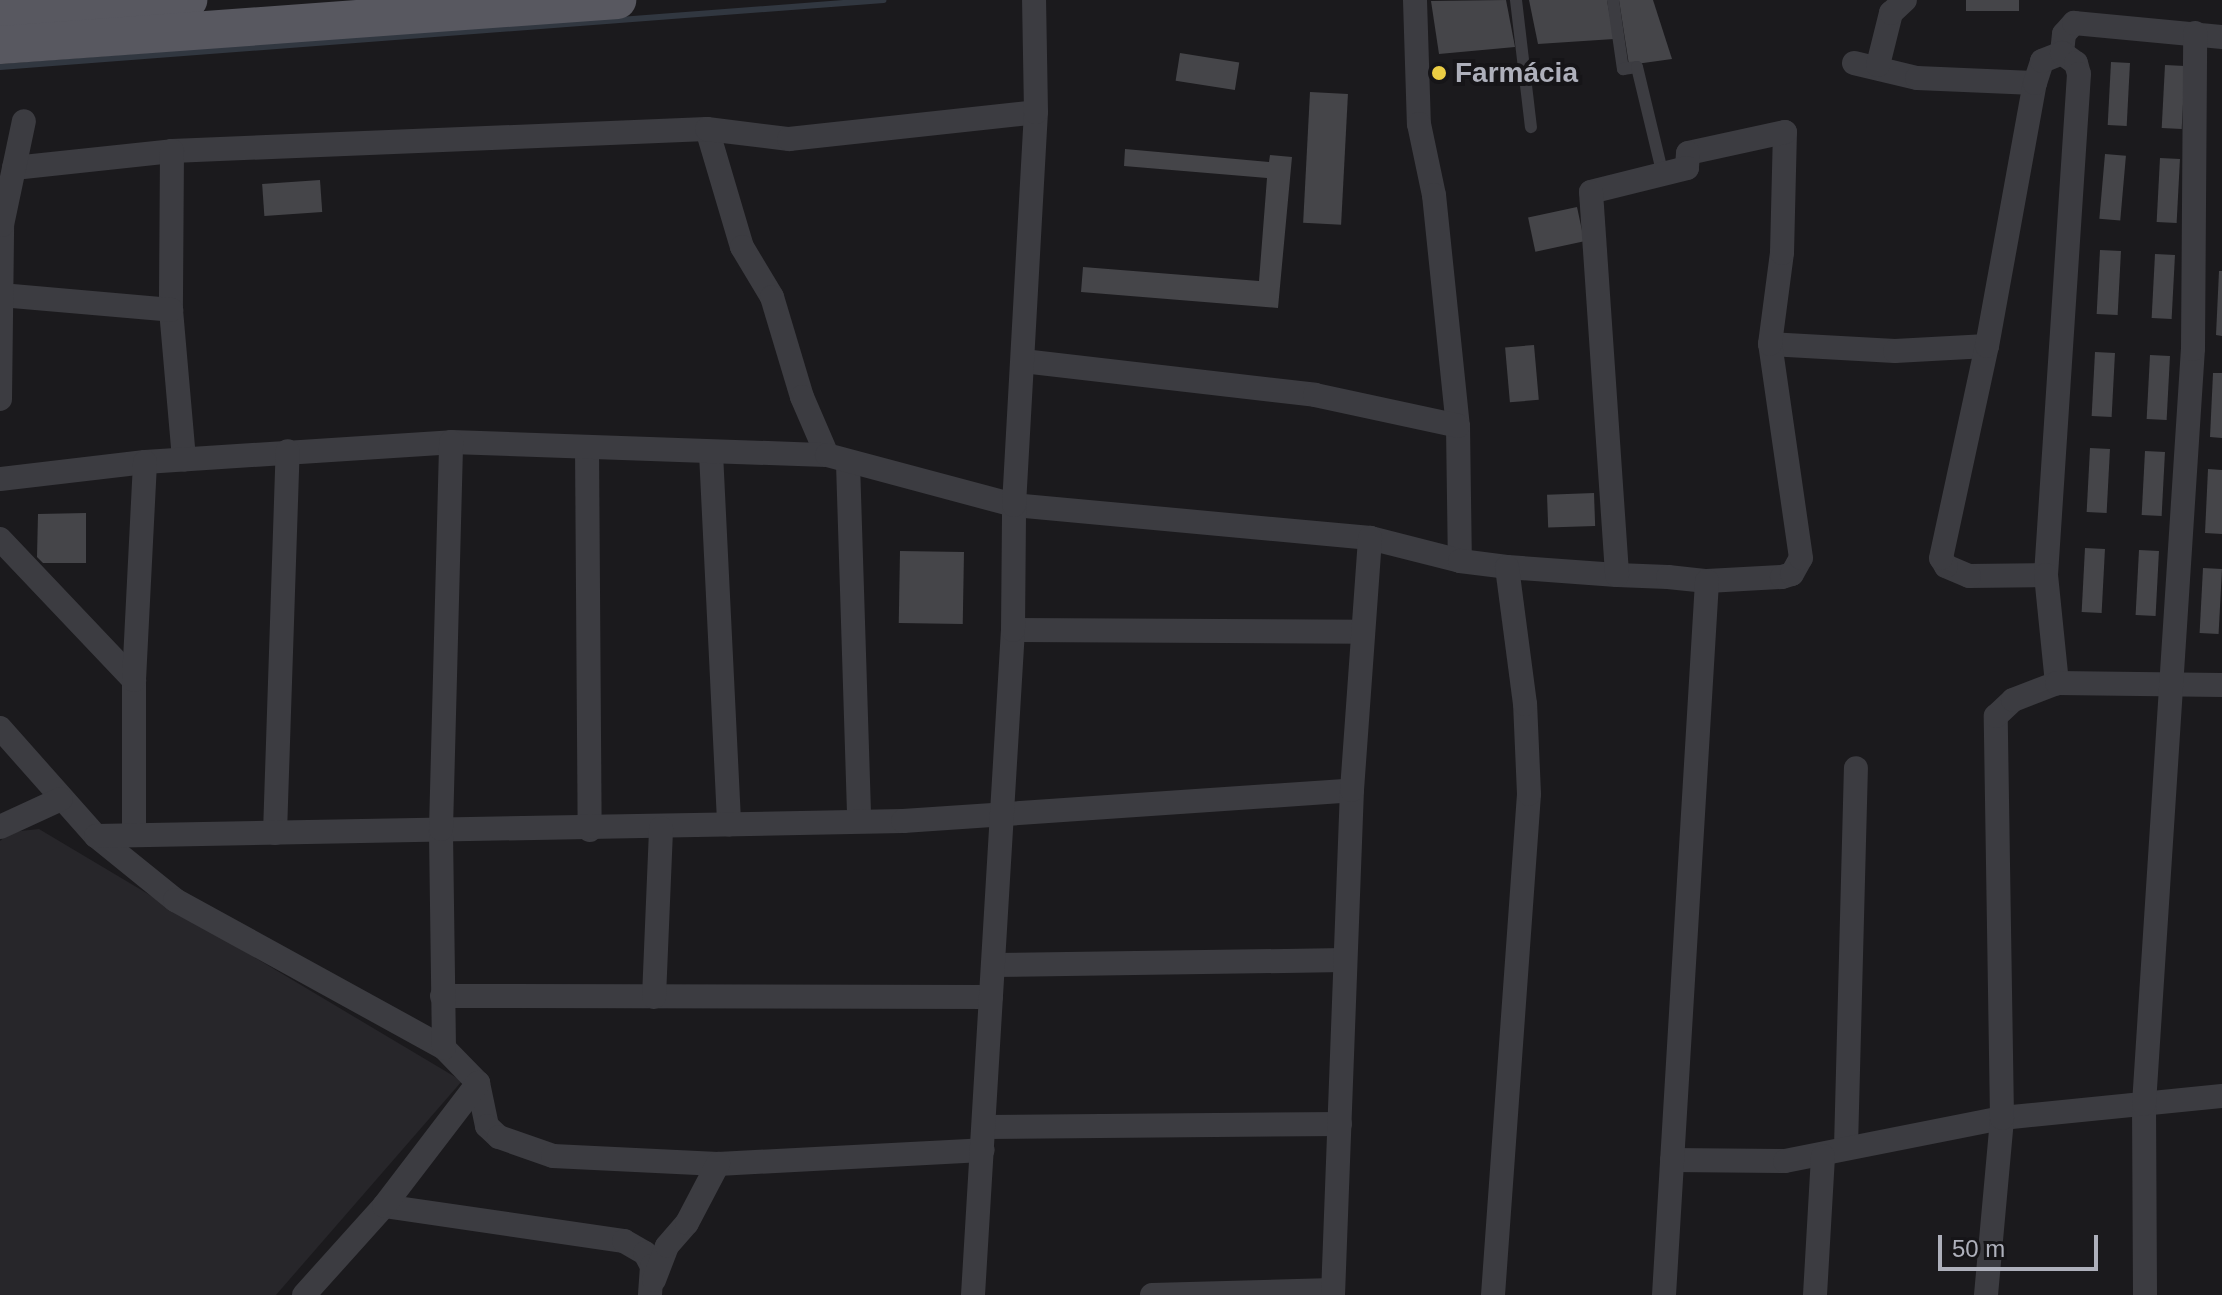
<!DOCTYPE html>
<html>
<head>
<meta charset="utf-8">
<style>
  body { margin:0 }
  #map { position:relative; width:2222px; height:1295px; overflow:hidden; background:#1b1a1d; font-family:Helvetica,sans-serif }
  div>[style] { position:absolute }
  .built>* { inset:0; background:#27262a }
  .stream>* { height:6px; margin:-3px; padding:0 3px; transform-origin:3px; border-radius:3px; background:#313740 }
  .building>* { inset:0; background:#454549; transform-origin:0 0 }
  .lane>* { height:12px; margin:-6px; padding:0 6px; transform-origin:6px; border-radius:6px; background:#3c3c41 }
  .street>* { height:24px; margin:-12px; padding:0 12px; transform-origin:12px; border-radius:12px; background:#3c3c41 }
  .primary>* { height:38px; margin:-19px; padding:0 19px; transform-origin:19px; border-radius:19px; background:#585860 }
  .dots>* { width:22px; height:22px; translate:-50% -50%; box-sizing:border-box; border:4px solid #161518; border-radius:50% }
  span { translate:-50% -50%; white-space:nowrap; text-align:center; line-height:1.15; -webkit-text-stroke:8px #161518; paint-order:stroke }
  .poi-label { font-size:28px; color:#aeb0bb; font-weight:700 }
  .left { translate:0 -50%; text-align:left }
  .scale { position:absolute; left:1938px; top:1235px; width:160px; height:36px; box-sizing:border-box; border:4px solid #aeb0bb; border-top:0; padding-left:10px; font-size:24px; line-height:28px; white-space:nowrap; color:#aeb0bb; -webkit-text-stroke:6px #161518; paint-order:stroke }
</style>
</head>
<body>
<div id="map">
  <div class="built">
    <div style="clip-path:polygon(39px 829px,462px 1081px,276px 1295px,0 1295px,0 841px,11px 832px)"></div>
  </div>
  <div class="stream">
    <div style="left:0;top:67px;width:886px;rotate:-4.34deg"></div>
  </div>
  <div class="building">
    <div style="clip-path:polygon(1506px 0,1515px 47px,1439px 54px,1431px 1px)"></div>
    <div style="clip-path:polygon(1529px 0,1607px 0,1614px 39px,1538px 44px)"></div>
    <div style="clip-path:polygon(1619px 0,1653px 0,1672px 59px,1629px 65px)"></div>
    <div style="left:1966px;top:0;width:53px;height:11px"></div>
    <div style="left:1180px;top:53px;width:60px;height:28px;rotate:9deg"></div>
    <div style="left:2111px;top:62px;width:19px;height:63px;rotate:3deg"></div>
    <div style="left:2165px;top:65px;width:20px;height:63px;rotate:3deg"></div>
    <div style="left:1310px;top:92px;width:38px;height:131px;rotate:3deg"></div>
    <div style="clip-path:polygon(1125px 149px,1269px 162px,1270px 155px,1292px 157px,1278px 308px,1081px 292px,1083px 267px,1259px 281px,1267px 178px,1124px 166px)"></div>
    <div style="left:2105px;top:154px;width:21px;height:65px;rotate:5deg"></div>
    <div style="left:2160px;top:158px;width:20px;height:64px;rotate:3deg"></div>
    <div style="left:320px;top:180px;width:32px;height:58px;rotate:86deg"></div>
    <div style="left:1577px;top:207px;width:35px;height:50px;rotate:78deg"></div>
    <div style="left:2100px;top:250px;width:21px;height:64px;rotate:3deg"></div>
    <div style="left:2155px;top:254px;width:20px;height:64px;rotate:3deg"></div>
    <div style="clip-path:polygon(2219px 271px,2222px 271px,2222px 336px,2216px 335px)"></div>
    <div style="left:1534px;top:345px;width:55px;height:29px;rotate:85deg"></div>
    <div style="left:2095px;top:352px;width:20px;height:64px;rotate:3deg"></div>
    <div style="left:2150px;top:355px;width:20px;height:64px;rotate:3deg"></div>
    <div style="clip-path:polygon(2213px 373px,2222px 373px,2222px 438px,2210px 437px)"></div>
    <div style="left:2090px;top:448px;width:20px;height:64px;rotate:3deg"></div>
    <div style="left:2145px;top:451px;width:20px;height:64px;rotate:3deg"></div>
    <div style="clip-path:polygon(2208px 469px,2222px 470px,2222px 534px,2205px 533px)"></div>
    <div style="left:1594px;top:493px;width:33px;height:47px;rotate:88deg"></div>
    <div style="clip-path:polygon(86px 513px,86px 563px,43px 563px,37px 557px,38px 514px)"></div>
    <div style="left:2085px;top:548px;width:20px;height:64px;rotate:3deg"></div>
    <div style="left:2139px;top:550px;width:20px;height:65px;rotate:3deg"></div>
    <div style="left:900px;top:551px;width:64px;height:72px;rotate:1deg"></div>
    <div style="left:2203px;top:568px;width:19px;height:65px;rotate:3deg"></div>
  </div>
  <div class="lane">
    <div style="left:1516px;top:0;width:128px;rotate:83.3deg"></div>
    <div style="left:1613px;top:0;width:70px;rotate:81.8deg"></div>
    <div style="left:1623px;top:69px;width:14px;rotate:-8deg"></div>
    <div style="left:1637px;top:67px;width:111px;rotate:76.5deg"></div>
  </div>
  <div class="street">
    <div style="left:1415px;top:0;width:124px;rotate:88.2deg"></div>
    <div style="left:1419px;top:124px;width:73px;rotate:78.1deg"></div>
    <div style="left:1434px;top:195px;width:232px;rotate:84.1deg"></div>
    <div style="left:1458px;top:426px;width:135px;rotate:89.2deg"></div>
    <div style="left:2062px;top:53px;width:19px;rotate:-84deg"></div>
    <div style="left:2064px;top:34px;width:15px;rotate:-48deg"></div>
    <div style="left:2074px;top:23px;width:149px;rotate:5.4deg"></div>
    <div style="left:1854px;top:63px;width:65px;rotate:13.4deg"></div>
    <div style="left:1917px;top:78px;width:118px;rotate:2.4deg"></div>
    <div style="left:1878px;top:65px;width:54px;rotate:-76deg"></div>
    <div style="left:1891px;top:13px;width:19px;rotate:-43deg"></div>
    <div style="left:707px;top:129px;width:123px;rotate:73.5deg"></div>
    <div style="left:742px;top:247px;width:58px;rotate:59deg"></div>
    <div style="left:772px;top:297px;width:104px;rotate:73.3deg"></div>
    <div style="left:802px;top:397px;width:63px;rotate:66.7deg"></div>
    <div style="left:172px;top:151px;width:535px;rotate:-2.35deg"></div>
    <div style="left:707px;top:129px;width:83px;rotate:7deg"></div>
    <div style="left:789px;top:139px;width:248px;rotate:-6.2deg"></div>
    <div style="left:14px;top:168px;width:159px;rotate:-6.1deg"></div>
    <div style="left:172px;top:151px;width:159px;rotate:90.4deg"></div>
    <div style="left:171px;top:310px;width:150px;rotate:85deg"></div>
    <div style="left:1px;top:295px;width:171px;rotate:5deg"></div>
    <div style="left:1770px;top:344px;width:125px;rotate:3.2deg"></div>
    <div style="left:1895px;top:351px;width:92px;rotate:-3.1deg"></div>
    <div style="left:1023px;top:361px;width:294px;rotate:6.6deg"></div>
    <div style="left:1315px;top:395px;width:146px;rotate:12.2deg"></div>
    <div style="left:0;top:399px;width:174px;rotate:-89.3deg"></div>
    <div style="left:2px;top:225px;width:106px;rotate:-78.1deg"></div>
    <div style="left:587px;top:447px;width:383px;rotate:89.6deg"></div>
    <div style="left:711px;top:453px;width:372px;rotate:87.2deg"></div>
    <div style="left:848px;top:463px;width:358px;rotate:88.2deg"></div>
    <div style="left:0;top:479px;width:146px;rotate:-6.7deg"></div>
    <div style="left:145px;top:462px;width:307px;rotate:-3.7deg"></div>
    <div style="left:451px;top:442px;width:376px;rotate:2deg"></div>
    <div style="left:827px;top:455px;width:194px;rotate:15deg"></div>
    <div style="left:1014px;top:505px;width:358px;rotate:5.3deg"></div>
    <div style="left:1370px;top:538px;width:93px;rotate:14.3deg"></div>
    <div style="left:1460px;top:561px;width:47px;rotate:7.3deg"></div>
    <div style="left:1507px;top:567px;width:110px;rotate:4.2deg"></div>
    <div style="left:1617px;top:575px;width:51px;rotate:2.2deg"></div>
    <div style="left:1668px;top:577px;width:39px;rotate:6deg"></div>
    <div style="left:1707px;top:581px;width:75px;rotate:-3.1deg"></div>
    <div style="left:1782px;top:577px;width:10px;rotate:-17deg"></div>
    <div style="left:1792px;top:574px;width:18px;rotate:-61deg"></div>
    <div style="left:1801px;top:558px;width:216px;rotate:-98.2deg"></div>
    <div style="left:1770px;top:344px;width:92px;rotate:-82.5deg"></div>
    <div style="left:1782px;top:253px;width:121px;rotate:-88.6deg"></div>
    <div style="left:1785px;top:132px;width:99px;rotate:167.8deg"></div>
    <div style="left:1688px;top:153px;width:15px;rotate:94deg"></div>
    <div style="left:1687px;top:168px;width:99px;rotate:166deg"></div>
    <div style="left:1591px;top:192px;width:384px;rotate:86.1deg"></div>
    <div style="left:0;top:539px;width:195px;rotate:46.5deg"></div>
    <div style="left:2046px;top:575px;width:77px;rotate:179.3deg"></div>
    <div style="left:1969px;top:576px;width:25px;rotate:-157deg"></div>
    <div style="left:1946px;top:566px;width:9px;rotate:-122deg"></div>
    <div style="left:1941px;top:558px;width:217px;rotate:-77.8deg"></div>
    <div style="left:1987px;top:346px;width:267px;rotate:-79.7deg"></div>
    <div style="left:2035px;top:83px;width:23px;rotate:-72deg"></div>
    <div style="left:2042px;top:61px;width:22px;rotate:-22deg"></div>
    <div style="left:2062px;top:53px;width:17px;rotate:36deg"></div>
    <div style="left:2076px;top:63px;width:11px;rotate:75deg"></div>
    <div style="left:2079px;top:74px;width:502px;rotate:93.77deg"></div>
    <div style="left:2046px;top:575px;width:109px;rotate:84.2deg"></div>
    <div style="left:1013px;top:630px;width:349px;rotate:0.3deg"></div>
    <div style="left:0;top:728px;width:144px;rotate:48.4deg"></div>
    <div style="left:96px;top:836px;width:102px;rotate:39deg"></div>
    <div style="left:175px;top:900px;width:307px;rotate:28.8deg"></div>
    <div style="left:444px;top:1048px;width:49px;rotate:45.8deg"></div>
    <div style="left:478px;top:1083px;width:44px;rotate:78.2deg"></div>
    <div style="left:487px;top:1126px;width:16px;rotate:43deg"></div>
    <div style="left:499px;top:1137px;width:57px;rotate:19.4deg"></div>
    <div style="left:553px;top:1156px;width:165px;rotate:2.8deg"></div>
    <div style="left:718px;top:1164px;width:265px;rotate:-3deg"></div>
    <div style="left:0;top:827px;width:67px;rotate:-24.7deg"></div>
    <div style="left:134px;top:832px;width:152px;rotate:-90deg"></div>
    <div style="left:134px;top:680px;width:218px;rotate:-87.1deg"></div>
    <div style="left:275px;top:833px;width:382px;rotate:-88.1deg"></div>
    <div style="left:96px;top:836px;width:807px;rotate:-1.06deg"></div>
    <div style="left:903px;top:821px;width:450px;rotate:-3.9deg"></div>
    <div style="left:993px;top:965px;width:352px;rotate:-0.8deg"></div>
    <div style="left:442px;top:996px;width:549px;rotate:0.1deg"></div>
    <div style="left:654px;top:997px;width:169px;rotate:-87.6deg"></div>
    <div style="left:444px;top:1048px;width:219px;rotate:-90.8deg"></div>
    <div style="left:441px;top:829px;width:387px;rotate:-88.5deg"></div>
    <div style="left:985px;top:1127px;width:355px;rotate:-0.5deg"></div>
    <div style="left:1846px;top:1147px;width:379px;rotate:-88.5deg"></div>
    <div style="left:1672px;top:1160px;width:113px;rotate:0.5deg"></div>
    <div style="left:1785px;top:1161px;width:221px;rotate:-11.2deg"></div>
    <div style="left:2002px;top:1118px;width:221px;rotate:-5.7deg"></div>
    <div style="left:384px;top:1206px;width:243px;rotate:8.3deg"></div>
    <div style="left:624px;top:1241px;width:24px;rotate:30deg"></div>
    <div style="left:645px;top:1253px;width:15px;rotate:62deg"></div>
    <div style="left:652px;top:1266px;width:29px;rotate:94deg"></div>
    <div style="left:654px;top:1280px;width:36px;rotate:-69deg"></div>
    <div style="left:667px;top:1246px;width:30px;rotate:-49deg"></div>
    <div style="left:687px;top:1223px;width:67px;rotate:-62.3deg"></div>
    <div style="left:304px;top:1295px;width:120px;rotate:-48deg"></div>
    <div style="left:384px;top:1206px;width:155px;rotate:-52.6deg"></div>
    <div style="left:973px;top:1295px;width:666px;rotate:-86.56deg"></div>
    <div style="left:1013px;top:630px;width:125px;rotate:-89.5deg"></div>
    <div style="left:1014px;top:505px;width:394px;rotate:-86.8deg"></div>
    <div style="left:1036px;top:112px;width:112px;rotate:-91deg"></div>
    <div style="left:1152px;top:1295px;width:181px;rotate:-1.6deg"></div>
    <div style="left:1333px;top:1295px;width:505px;rotate:-87.85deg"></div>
    <div style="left:1352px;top:790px;width:253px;rotate:-85.9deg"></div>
    <div style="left:1493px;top:1295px;width:502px;rotate:-85.89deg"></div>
    <div style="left:1529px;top:794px;width:90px;rotate:-92.5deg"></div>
    <div style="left:1525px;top:704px;width:138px;rotate:-97.5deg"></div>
    <div style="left:1664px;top:1295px;width:715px;rotate:-86.55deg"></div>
    <div style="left:1815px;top:1295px;width:139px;rotate:-86.7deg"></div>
    <div style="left:1986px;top:1295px;width:178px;rotate:-84.8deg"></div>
    <div style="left:2002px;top:1118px;width:402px;rotate:-90.9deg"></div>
    <div style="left:1996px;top:716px;width:23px;rotate:-43deg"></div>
    <div style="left:2013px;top:700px;width:47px;rotate:-21.1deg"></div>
    <div style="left:2057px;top:683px;width:165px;rotate:0.7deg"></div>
    <div style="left:2145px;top:1295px;width:191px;rotate:-90.3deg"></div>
    <div style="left:2144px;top:1104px;width:757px;rotate:-86.29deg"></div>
    <div style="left:2193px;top:349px;width:316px;rotate:-89.6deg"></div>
  </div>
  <div class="primary">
    <div style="left:0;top:15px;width:189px;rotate:-4.6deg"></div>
    <div style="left:0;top:45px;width:619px;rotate:-4.17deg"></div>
  </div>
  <div class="dots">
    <div style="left:1439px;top:73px;background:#ebcd44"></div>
  </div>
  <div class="poi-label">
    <span class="left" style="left:1455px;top:73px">Farmácia</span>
  </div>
  <div class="scale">50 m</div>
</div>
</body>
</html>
